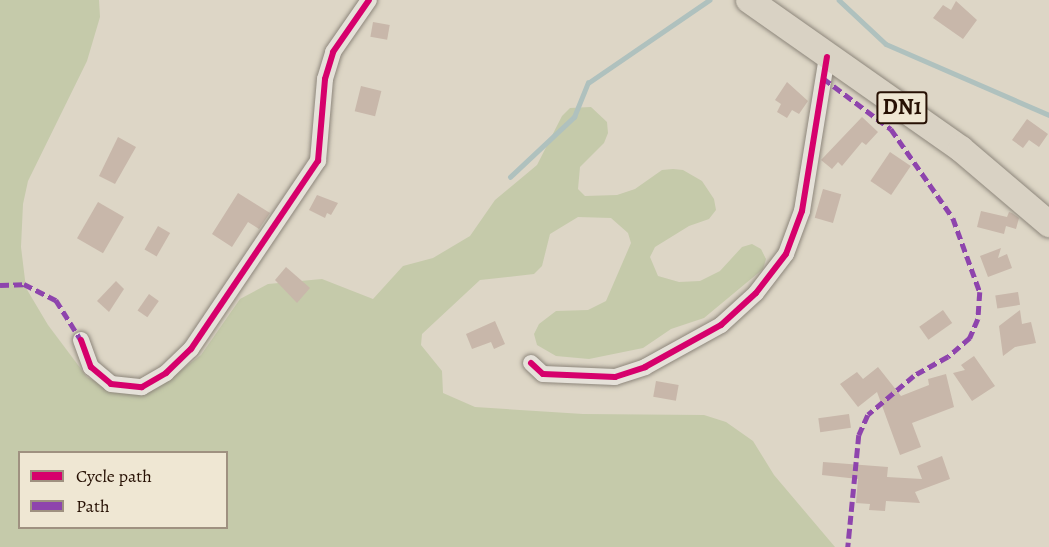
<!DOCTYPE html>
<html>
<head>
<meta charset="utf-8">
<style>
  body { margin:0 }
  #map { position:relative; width:1049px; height:547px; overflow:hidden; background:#ddd6c6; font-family:Alegreya,serif }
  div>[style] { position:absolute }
  .green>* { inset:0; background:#c5caaa }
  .stream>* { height:4.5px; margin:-2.25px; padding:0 2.25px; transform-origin:2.25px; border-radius:2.25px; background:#afc1be }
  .building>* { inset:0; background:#c8b7aa; transform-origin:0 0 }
  .roads { filter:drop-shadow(0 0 2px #8d867b) drop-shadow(0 0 2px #8d867b) }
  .minor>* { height:16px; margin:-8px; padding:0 8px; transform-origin:8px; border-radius:8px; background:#e5e1d9 }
  .primary>* { height:26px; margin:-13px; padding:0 13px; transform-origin:13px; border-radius:13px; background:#d9d2c4 }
  .quiet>* { height:4.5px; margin-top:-2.25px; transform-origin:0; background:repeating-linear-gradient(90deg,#8e44ad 0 9px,transparent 0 13.5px) }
  .cycleway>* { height:6px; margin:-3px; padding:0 3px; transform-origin:3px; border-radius:3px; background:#d6006c }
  span { translate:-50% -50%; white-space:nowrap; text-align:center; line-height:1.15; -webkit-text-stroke:6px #efe7d3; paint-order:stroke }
  .shield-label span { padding:2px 4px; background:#efe7d3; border:2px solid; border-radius:4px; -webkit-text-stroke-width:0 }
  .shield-label { font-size:22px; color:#271104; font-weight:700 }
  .legend { position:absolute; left:18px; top:451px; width:210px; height:78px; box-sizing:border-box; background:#efe7d3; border:2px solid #9f9180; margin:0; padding:8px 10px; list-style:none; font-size:18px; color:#271104 }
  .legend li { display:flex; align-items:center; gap:12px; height:30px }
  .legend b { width:30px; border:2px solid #9f9180 }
</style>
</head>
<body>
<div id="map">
  <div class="green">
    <div style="clip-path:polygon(evenodd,0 0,99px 0,100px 17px,87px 61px,28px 181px,23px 204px,21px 247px,26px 288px,48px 325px,87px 377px,106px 387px,167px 381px,201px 355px,240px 299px,268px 284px,322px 279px,373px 299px,403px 266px,433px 258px,470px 236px,495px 200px,537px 165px,562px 116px,570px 108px,591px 107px,607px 122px,608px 133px,604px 143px,580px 167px,578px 189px,585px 196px,617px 195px,635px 189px,662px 170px,673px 169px,683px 170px,702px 181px,714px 199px,716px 210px,709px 219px,689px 226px,655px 247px,650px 257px,658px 276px,679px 282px,700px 281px,720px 271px,742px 247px,752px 244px,761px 249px,766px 259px,763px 269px,704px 318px,671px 329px,643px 348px,589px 359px,556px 356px,537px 345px,534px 334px,539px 324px,556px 311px,588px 310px,606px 301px,631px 243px,628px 233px,611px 218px,578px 217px,550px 234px,542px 266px,534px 274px,480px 280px,422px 334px,421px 345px,442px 371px,443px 393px,475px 407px,583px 414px,704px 415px,726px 422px,753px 441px,774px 475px,835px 547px,0 547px,0 0,20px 452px,226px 452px,226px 528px,20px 528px,20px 452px)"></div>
  </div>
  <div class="stream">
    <div style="left:839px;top:0;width:64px;rotate:43.1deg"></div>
    <div style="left:886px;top:44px;width:178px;rotate:23.5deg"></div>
    <div style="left:510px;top:177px;width:88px;rotate:-43.2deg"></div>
    <div style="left:574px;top:117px;width:37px;rotate:-68deg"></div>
    <div style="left:588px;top:83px;width:147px;rotate:-34.4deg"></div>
  </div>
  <div class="building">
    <div style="clip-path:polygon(956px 1px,977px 20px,963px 39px,933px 18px,943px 5px,951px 10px)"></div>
    <div style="left:373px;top:22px;width:17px;height:15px;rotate:10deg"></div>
    <div style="clip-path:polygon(787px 82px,808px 101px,799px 114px,792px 110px,787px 118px,777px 112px,781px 104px,775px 100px)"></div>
    <div style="left:361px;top:86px;width:21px;height:26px;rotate:14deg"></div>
    <div style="clip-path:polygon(862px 117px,878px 132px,866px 145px,862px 142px,842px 166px,838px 162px,832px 169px,821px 160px)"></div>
    <div style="clip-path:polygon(1027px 119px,1048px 134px,1039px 147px,1029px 140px,1023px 148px,1012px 140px)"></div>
    <div style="clip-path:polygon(118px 137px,136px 147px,115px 184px,99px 176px)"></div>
    <div style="left:890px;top:152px;width:25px;height:35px;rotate:34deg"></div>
    <div style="left:823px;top:189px;width:19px;height:30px;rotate:16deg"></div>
    <div style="clip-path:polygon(238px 193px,270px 213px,259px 229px,248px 222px,232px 247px,212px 234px)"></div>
    <div style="clip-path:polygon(317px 195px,338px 203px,331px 215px,327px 213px,325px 218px,309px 210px)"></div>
    <div style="left:98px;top:202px;width:30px;height:42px;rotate:30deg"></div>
    <div style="clip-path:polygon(981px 211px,1007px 217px,1009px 212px,1012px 213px,1019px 218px,1016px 229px,1006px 226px,1004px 234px,977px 227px)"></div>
    <div style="left:158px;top:226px;width:14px;height:27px;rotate:30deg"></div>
    <div style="clip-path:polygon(1001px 248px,998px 258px,1007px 254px,1012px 268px,988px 277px,980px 256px)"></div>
    <div style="clip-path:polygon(286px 267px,310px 288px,297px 303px,275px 280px)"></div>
    <div style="clip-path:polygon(116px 281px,124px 289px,109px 312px,97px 301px)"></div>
    <div style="left:1018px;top:292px;width:13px;height:23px;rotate:81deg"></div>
    <div style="left:149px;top:294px;width:12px;height:20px;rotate:35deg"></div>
    <div style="left:943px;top:310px;width:16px;height:29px;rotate:55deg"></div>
    <div style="clip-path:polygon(1020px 310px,1022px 324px,1031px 322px,1036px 343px,1015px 347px,1003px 356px,999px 326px)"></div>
    <div style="clip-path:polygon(495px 321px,505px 344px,494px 349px,491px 342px,472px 349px,466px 334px)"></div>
    <div style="clip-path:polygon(974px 356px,995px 386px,972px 401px,953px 373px,965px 370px,961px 365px)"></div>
    <div style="clip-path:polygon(878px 367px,901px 396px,929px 385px,928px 379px,946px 374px,954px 407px,912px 423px,921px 447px,900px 455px,877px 392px,858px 407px,840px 384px,857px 372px,863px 379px)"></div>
    <div style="left:656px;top:381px;width:23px;height:16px;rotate:10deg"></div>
    <div style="left:849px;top:414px;width:14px;height:31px;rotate:82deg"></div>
    <div style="clip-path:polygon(942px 456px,950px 479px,915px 492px,920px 503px,886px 501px,885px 511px,869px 510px,870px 504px,856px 503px,858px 479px,822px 475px,823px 462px,888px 467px,887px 477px,922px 479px,917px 466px)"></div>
  </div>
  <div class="roads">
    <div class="minor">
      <div style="left:81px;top:340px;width:29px;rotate:70deg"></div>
      <div style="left:91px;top:367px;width:26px;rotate:40deg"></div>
      <div style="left:111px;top:384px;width:31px;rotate:6deg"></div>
      <div style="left:142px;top:387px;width:28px;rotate:-30deg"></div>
      <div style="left:166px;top:373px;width:35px;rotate:-44deg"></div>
      <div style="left:191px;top:349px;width:227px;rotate:-56deg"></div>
      <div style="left:318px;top:161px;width:82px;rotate:-85.1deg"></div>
      <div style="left:325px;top:79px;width:28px;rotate:-73deg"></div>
      <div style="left:333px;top:52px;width:63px;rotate:-55.3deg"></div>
      <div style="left:531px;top:363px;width:16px;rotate:43deg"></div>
      <div style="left:543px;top:374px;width:72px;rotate:2.4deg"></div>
      <div style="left:615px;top:377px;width:32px;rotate:-18deg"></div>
      <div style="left:645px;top:367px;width:87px;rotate:-28.9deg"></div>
      <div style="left:721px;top:325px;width:47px;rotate:-42.4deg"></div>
      <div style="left:756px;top:293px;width:49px;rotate:-52.4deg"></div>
      <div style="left:786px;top:254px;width:46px;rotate:-69.6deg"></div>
      <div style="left:802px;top:211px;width:156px;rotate:-80.8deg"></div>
    </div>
    <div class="primary">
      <div style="left:749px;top:0;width:259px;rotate:35.1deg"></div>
      <div style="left:961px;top:149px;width:116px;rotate:40.4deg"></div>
    </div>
  </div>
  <div class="quiet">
    <div style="left:823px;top:78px;width:85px;rotate:36.9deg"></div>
    <div style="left:891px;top:129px;width:108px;rotate:55.1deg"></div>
    <div style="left:953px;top:218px;width:79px;rotate:70deg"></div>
    <div style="left:980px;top:292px;width:27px;rotate:94deg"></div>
    <div style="left:978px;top:319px;width:21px;rotate:113deg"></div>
    <div style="left:970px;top:338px;width:29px;rotate:139deg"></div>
    <div style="left:948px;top:357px;width:39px;rotate:151deg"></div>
    <div style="left:914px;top:376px;width:60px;rotate:139.7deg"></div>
    <div style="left:868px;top:415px;width:22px;rotate:114deg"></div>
    <div style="left:859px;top:435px;width:113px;rotate:95.6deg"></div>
    <div style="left:0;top:285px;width:24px;rotate:-2deg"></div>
    <div style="left:24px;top:284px;width:36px;rotate:27deg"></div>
    <div style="left:56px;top:300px;width:47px;rotate:58deg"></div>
  </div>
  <div class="cycleway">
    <div style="left:81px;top:340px;width:29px;rotate:70deg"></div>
    <div style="left:91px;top:367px;width:26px;rotate:40deg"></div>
    <div style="left:111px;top:384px;width:31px;rotate:6deg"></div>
    <div style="left:142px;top:387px;width:28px;rotate:-30deg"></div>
    <div style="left:166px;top:373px;width:35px;rotate:-44deg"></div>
    <div style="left:191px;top:349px;width:227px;rotate:-56deg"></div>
    <div style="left:318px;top:161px;width:82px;rotate:-85.1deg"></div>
    <div style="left:325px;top:79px;width:28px;rotate:-73deg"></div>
    <div style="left:333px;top:52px;width:63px;rotate:-55.3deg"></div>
    <div style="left:531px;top:363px;width:16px;rotate:43deg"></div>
    <div style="left:543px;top:374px;width:72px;rotate:2.4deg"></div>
    <div style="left:615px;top:377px;width:32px;rotate:-18deg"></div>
    <div style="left:645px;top:367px;width:87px;rotate:-28.9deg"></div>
    <div style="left:721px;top:325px;width:47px;rotate:-42.4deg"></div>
    <div style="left:756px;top:293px;width:49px;rotate:-52.4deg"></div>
    <div style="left:786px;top:254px;width:46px;rotate:-69.6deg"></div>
    <div style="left:802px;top:211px;width:156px;rotate:-80.8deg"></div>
  </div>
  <div class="shield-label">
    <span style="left:902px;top:108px">DN1</span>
  </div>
  <ul class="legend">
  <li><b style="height:8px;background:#d6006c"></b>Cycle path</li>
  <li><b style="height:8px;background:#8e44ad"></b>Path</li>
  </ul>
</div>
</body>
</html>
